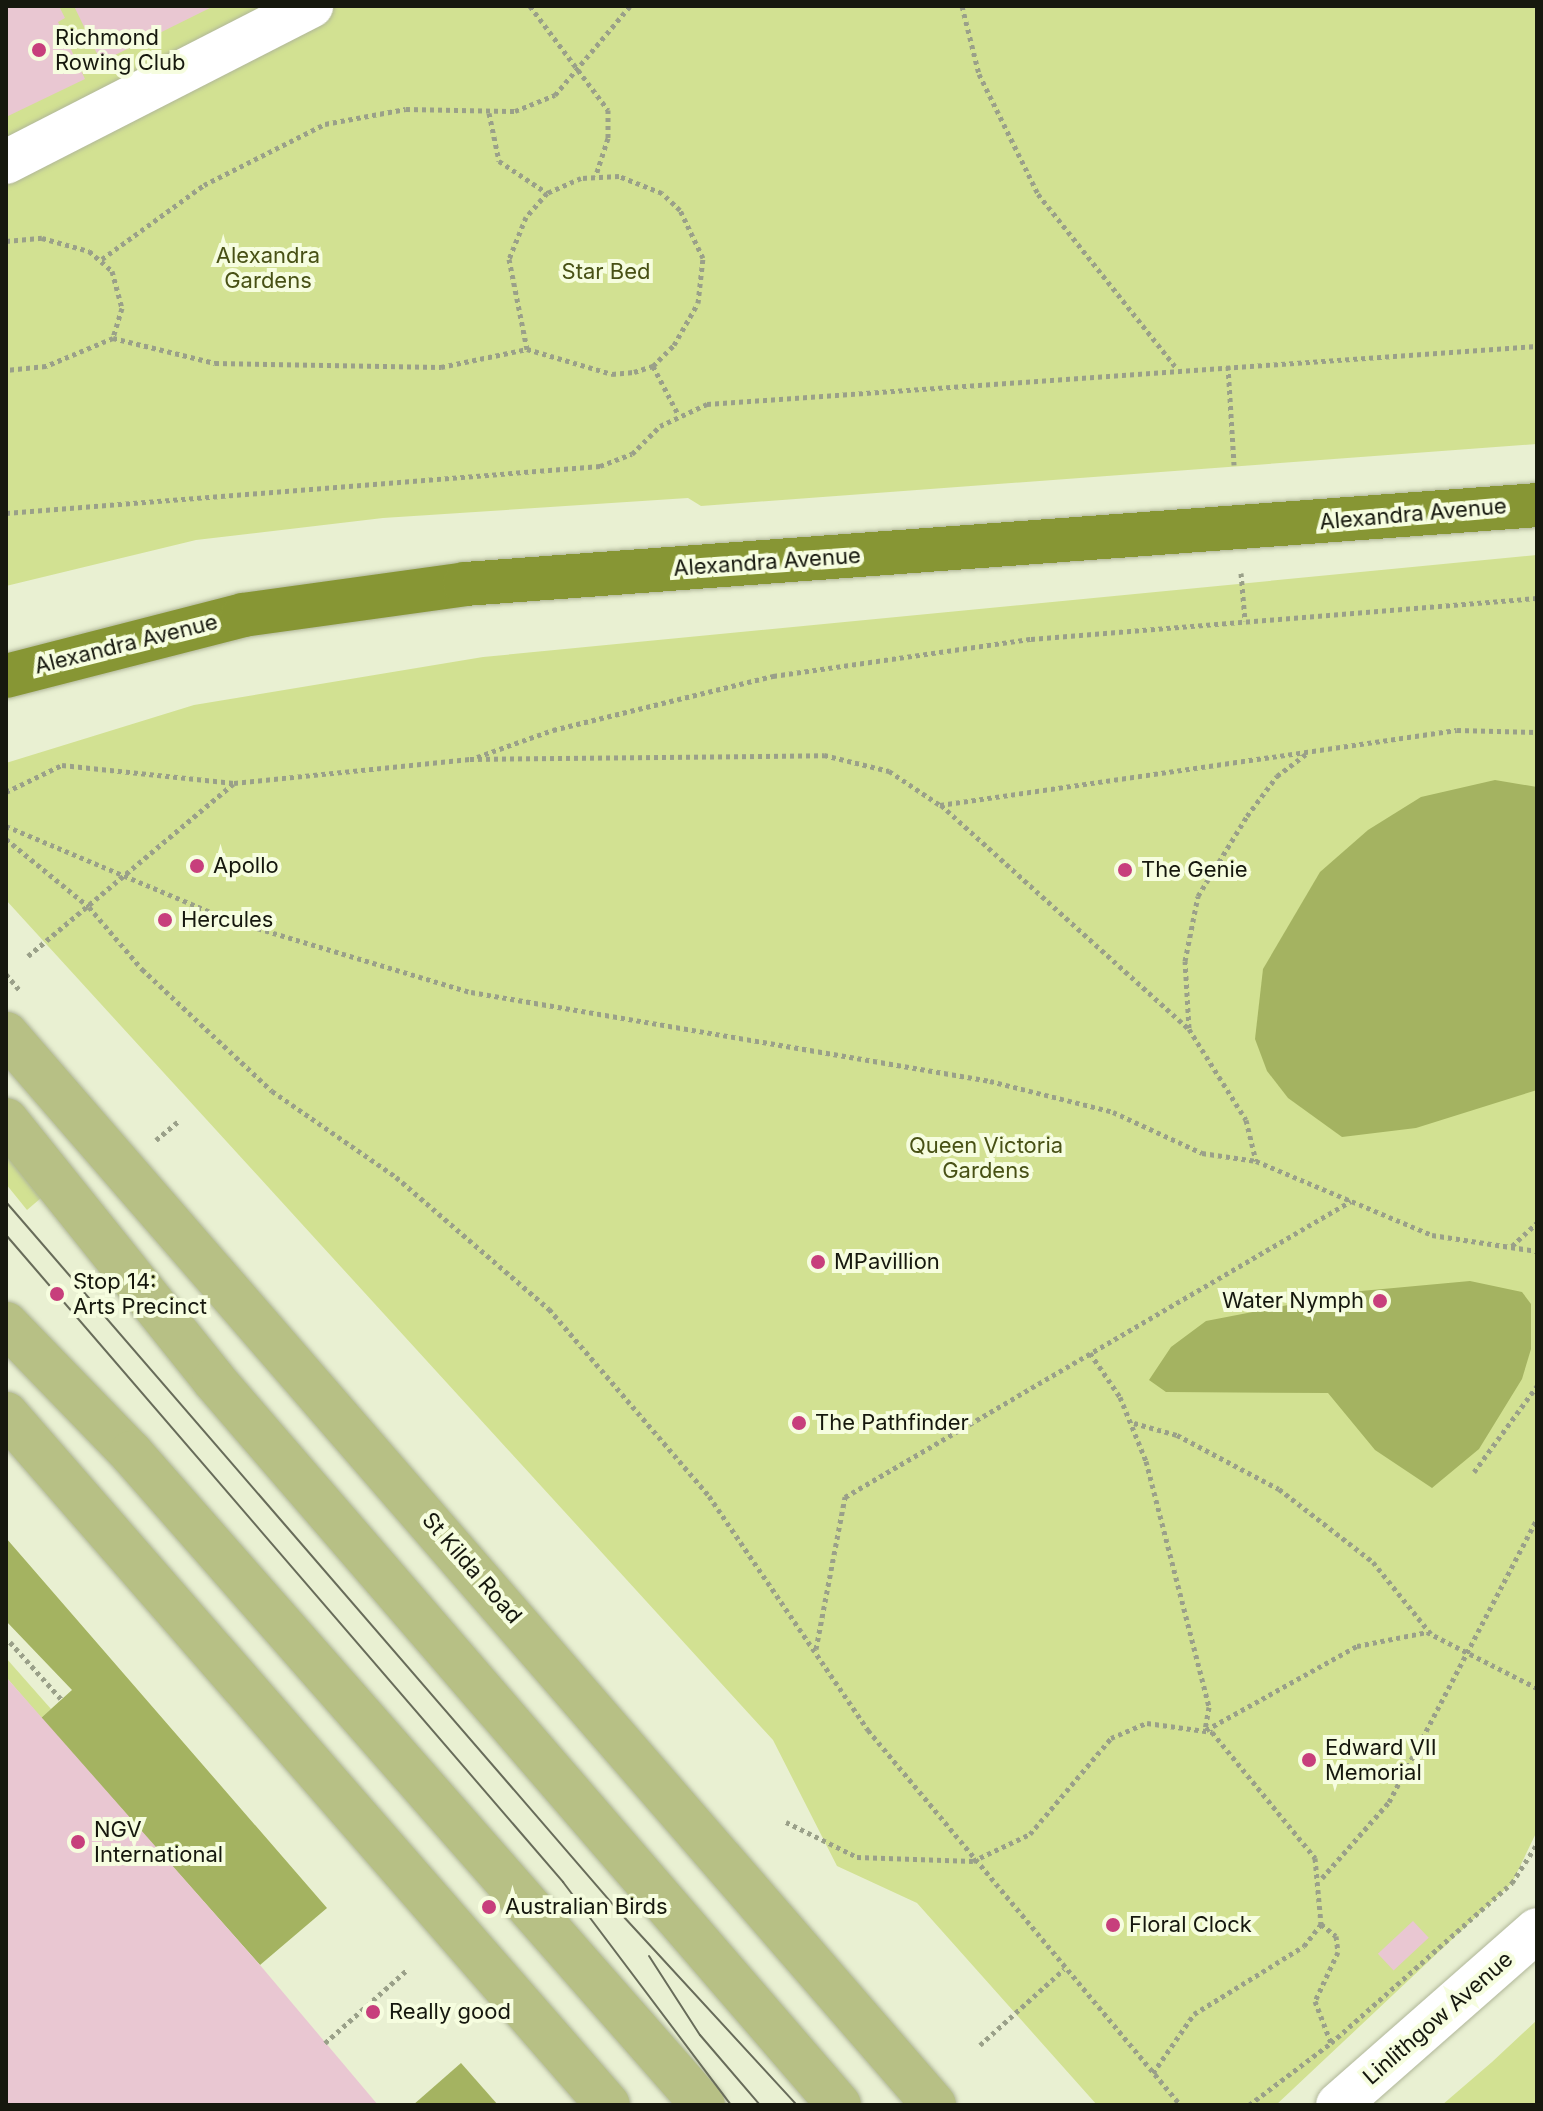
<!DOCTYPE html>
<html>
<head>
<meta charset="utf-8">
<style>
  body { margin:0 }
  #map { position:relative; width:1543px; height:2111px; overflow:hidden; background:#e9f0d2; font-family:Inter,sans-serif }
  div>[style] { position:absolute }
  .green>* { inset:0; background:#d2e192 }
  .water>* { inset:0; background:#a4b361 }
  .building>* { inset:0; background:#e9c7d2; transform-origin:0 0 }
  .path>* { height:5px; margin-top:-2.5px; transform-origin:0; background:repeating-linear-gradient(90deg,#9aa089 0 4px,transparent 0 8px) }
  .roads { filter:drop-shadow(0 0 2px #b0b699) drop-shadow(0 0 2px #b0b699) }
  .street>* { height:44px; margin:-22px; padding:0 22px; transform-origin:22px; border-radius:22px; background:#fff }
  .secondary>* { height:44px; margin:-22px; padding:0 22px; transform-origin:22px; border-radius:22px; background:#fff }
  .primary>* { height:44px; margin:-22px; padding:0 22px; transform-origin:22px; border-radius:22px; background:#b7c085 }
  .highway>* { height:44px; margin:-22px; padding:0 22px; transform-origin:22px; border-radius:22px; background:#879634 }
  .tram>* { height:2px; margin:-1px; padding:0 1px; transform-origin:1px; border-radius:1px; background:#686c5a }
  .dots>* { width:22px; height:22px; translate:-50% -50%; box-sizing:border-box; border:4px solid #f6fddf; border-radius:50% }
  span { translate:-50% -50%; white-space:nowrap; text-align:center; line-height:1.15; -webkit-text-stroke:8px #f6fddf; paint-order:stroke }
  .poi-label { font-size:22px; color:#16180e }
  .left { translate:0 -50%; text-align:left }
  .right { translate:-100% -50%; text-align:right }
  .park-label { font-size:22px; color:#485115 }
  .street-label { font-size:22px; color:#16180e }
  .frame { position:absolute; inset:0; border:8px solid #16180e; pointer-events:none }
</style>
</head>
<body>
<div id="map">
  <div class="green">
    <div style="clip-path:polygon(6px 6px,1537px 6px,1537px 444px,701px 506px,688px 498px,383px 518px,196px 540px,6px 586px)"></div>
    <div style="clip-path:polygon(1537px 555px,1537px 1831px,1512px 1883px,1276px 2105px,1097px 2105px,917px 1903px,837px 1866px,773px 1740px,6px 900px,6px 763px,194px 705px,483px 657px)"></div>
    <div style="clip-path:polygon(6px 1134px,41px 1198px,27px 1210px,6px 1184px)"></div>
    <div style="clip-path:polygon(6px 1658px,51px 1709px,41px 1718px,6px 1677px)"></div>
    <div style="clip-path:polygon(1537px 2020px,1537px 2105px,1442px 2105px,1492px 2062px)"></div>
  </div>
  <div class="water">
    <div style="clip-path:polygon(1495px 780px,1537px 787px,1537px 1090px,1416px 1128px,1342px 1137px,1288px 1098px,1267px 1071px,1255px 1039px,1263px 969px,1320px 872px,1368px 830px,1421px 797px)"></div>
    <div style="clip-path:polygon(1470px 1281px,1522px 1292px,1531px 1304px,1531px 1349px,1522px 1379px,1479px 1449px,1432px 1488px,1375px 1450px,1328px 1393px,1166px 1392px,1149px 1380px,1171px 1347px,1206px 1321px,1361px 1291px)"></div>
    <div style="clip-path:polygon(6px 1538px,327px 1908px,260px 1965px,41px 1718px,72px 1690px,6px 1621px)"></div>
    <div style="clip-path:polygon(461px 2063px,498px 2105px,413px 2105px)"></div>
  </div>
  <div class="building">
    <div style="clip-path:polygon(6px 6px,59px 6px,65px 18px,58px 22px,85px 79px,6px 117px)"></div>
    <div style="clip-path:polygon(74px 6px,214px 6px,101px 62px)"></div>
    <div style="clip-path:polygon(6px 1677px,260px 1965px,378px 2105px,6px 2105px)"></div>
    <div style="left:1413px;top:1921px;width:23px;height:48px;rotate:47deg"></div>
  </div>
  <div class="path">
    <div style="left:530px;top:6px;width:130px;rotate:53.1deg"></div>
    <div style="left:608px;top:110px;width:28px;rotate:90deg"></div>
    <div style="left:608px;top:138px;width:40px;rotate:108deg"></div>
    <div style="left:962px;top:6px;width:70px;rotate:76deg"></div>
    <div style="left:979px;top:74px;width:134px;rotate:63.8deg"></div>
    <div style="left:1038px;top:194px;width:223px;rotate:51.5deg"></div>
    <div style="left:489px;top:113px;width:49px;rotate:78.2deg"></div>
    <div style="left:499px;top:161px;width:58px;rotate:33.7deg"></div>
    <div style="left:6px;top:241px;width:36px;rotate:-5deg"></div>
    <div style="left:42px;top:238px;width:49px;rotate:15.5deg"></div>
    <div style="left:89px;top:251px;width:30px;rotate:41deg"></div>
    <div style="left:112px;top:271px;width:38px;rotate:75deg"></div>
    <div style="left:122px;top:308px;width:31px;rotate:107deg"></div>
    <div style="left:113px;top:338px;width:73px;rotate:157.3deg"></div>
    <div style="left:46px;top:366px;width:40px;rotate:174.3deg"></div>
    <div style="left:102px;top:259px;width:126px;rotate:-36deg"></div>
    <div style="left:204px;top:185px;width:136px;rotate:-26.8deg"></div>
    <div style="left:325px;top:124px;width:82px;rotate:-10.5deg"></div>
    <div style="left:406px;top:109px;width:109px;rotate:1.1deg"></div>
    <div style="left:515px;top:111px;width:43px;rotate:-21.8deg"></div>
    <div style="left:555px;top:95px;width:116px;rotate:-49.9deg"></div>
    <div style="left:113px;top:338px;width:105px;rotate:13.8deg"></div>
    <div style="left:215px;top:363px;width:226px;rotate:1deg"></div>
    <div style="left:441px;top:367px;width:88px;rotate:-11.8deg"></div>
    <div style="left:527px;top:349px;width:89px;rotate:16.4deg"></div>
    <div style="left:612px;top:374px;width:22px;rotate:-5deg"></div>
    <div style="left:634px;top:372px;width:20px;rotate:-18deg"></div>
    <div style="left:653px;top:366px;width:30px;rotate:-45deg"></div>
    <div style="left:674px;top:345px;width:48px;rotate:-60.3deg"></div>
    <div style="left:698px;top:303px;width:45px;rotate:-83.7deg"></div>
    <div style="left:703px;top:258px;width:53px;rotate:-115.6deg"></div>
    <div style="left:680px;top:210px;width:25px;rotate:-137deg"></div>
    <div style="left:662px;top:193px;width:46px;rotate:-158.4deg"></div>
    <div style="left:619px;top:176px;width:38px;rotate:177deg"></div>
    <div style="left:581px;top:178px;width:37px;rotate:156deg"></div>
    <div style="left:547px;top:193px;width:32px;rotate:131deg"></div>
    <div style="left:526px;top:217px;width:45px;rotate:112deg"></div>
    <div style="left:509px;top:259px;width:92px;rotate:78.7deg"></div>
    <div style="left:653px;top:366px;width:54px;rotate:62.5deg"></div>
    <div style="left:1228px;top:366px;width:99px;rotate:86.5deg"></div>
    <div style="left:6px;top:513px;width:596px;rotate:-4.52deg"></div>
    <div style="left:600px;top:466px;width:34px;rotate:-21deg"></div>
    <div style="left:632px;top:454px;width:40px;rotate:-45deg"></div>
    <div style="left:660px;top:426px;width:52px;rotate:-25.1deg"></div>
    <div style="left:707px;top:404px;width:832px;rotate:-4deg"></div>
    <div style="left:1241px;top:573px;width:48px;rotate:85.2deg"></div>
    <div style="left:477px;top:757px;width:81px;rotate:-19.6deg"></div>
    <div style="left:553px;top:730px;width:227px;rotate:-13.8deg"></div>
    <div style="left:773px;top:676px;width:261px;rotate:-8.2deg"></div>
    <div style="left:1031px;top:639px;width:508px;rotate:-4.63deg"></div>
    <div style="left:6px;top:792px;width:62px;rotate:-25.7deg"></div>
    <div style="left:62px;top:765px;width:173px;rotate:6deg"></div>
    <div style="left:234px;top:783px;width:237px;rotate:-5.8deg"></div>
    <div style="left:470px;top:759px;width:354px;rotate:-0.6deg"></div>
    <div style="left:824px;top:755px;width:67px;rotate:13.8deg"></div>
    <div style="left:889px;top:771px;width:61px;rotate:33.7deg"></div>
    <div style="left:940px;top:805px;width:522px;rotate:-8.25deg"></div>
    <div style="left:1457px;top:730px;width:80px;rotate:1.4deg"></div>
    <div style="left:941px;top:805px;width:334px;rotate:42.1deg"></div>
    <div style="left:1189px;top:1029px;width:107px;rotate:57.9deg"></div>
    <div style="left:1246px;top:1120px;width:42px;rotate:76.3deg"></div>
    <div style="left:6px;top:826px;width:240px;rotate:22.8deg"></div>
    <div style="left:227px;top:919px;width:255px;rotate:16.7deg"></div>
    <div style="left:471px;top:992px;width:527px;rotate:9.73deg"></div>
    <div style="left:990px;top:1081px;width:127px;rotate:14.1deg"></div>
    <div style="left:1113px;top:1112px;width:98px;rotate:24.7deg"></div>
    <div style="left:1202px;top:1153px;width:55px;rotate:8.4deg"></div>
    <div style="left:1256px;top:1161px;width:191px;rotate:22.8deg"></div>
    <div style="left:1432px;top:1235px;width:106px;rotate:8.7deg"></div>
    <div style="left:6px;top:839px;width:107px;rotate:39.3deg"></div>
    <div style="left:89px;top:907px;width:82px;rotate:49.5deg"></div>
    <div style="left:142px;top:969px;width:178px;rotate:43.2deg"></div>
    <div style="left:272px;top:1091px;width:151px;rotate:34.7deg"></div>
    <div style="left:396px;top:1177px;width:202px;rotate:40.8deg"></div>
    <div style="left:549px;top:1309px;width:246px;rotate:49.4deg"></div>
    <div style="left:709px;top:1496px;width:283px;rotate:55.8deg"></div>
    <div style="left:868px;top:1730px;width:488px;rotate:50.2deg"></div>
    <div style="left:28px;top:956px;width:268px;rotate:-40deg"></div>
    <div style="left:6px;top:974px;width:23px;rotate:50deg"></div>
    <div style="left:1189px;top:1028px;width:67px;rotate:-93.4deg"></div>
    <div style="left:1185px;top:961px;width:66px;rotate:-78.7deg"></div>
    <div style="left:1198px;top:896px;width:94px;rotate:-58.5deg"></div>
    <div style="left:1247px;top:816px;width:50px;rotate:-53.1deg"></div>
    <div style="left:1277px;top:776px;width:36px;rotate:-37deg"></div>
    <div style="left:156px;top:1140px;width:30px;rotate:-40deg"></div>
    <div style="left:1512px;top:1246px;width:34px;rotate:-43deg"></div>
    <div style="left:1090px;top:1353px;width:53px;rotate:55.7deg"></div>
    <div style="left:1120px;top:1397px;width:69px;rotate:67.9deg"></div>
    <div style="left:1146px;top:1461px;width:254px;rotate:75.6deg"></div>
    <div style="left:1209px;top:1707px;width:23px;rotate:100deg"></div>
    <div style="left:1134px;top:1423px;width:45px;rotate:15.6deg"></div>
    <div style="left:1177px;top:1435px;width:115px;rotate:27.9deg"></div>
    <div style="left:1279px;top:1489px;width:119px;rotate:37.8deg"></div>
    <div style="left:1373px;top:1562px;width:92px;rotate:51.1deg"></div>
    <div style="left:1474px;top:1472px;width:107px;rotate:-53.8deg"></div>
    <div style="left:10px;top:1642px;width:78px;rotate:48.1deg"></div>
    <div style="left:816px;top:1649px;width:155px;rotate:-79.2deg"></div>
    <div style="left:845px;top:1497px;width:586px;rotate:-30.33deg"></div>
    <div style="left:1206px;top:1730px;width:173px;rotate:-29.1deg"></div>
    <div style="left:1357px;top:1646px;width:71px;rotate:-11.3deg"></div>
    <div style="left:1427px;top:1632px;width:123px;rotate:27deg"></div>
    <div style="left:786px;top:1822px;width:79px;rotate:26.2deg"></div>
    <div style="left:857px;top:1857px;width:116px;rotate:2deg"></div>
    <div style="left:973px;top:1861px;width:63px;rotate:-25.3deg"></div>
    <div style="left:1030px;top:1834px;width:126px;rotate:-49.8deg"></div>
    <div style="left:1111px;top:1738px;width:39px;rotate:-23deg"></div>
    <div style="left:1147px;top:1723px;width:66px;rotate:7.9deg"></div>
    <div style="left:1212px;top:1732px;width:163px;rotate:50.7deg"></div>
    <div style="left:1315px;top:1858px;width:66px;rotate:84.8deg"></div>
    <div style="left:1321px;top:1924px;width:19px;rotate:39deg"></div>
    <div style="left:1336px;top:1936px;width:16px;rotate:83deg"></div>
    <div style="left:1338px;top:1952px;width:54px;rotate:115.1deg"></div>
    <div style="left:1315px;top:2001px;width:45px;rotate:69.1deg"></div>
    <div style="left:1322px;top:1878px;width:101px;rotate:-48.6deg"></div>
    <div style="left:1389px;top:1802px;width:319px;rotate:-62.4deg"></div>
    <div style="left:325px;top:2043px;width:111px;rotate:-41.7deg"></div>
    <div style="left:980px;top:2045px;width:113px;rotate:-42.1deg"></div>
    <div style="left:1153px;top:2073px;width:72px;rotate:-55.2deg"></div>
    <div style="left:1194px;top:2014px;width:129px;rotate:-31.7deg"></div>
    <div style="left:1304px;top:1946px;width:28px;rotate:-52deg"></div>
    <div style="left:1249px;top:2105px;width:103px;rotate:-37.1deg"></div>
    <div style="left:1331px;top:2043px;width:242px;rotate:-41.5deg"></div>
    <div style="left:1512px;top:1883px;width:46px;rotate:-57.3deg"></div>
  </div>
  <div class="roads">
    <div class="street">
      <div style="left:6px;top:162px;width:343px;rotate:-27.1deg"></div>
    </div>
    <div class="secondary">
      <div style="left:1338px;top:2105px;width:265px;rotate:-41.3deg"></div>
    </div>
    <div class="primary">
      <div style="left:6px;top:1034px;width:1417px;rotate:49.09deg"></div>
      <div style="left:6px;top:1120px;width:333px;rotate:51.3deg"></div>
      <div style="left:214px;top:1380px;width:957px;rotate:49.24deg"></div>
      <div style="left:6px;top:1324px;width:180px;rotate:45.9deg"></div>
      <div style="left:131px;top:1453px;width:867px;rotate:48.74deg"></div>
      <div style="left:6px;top:1414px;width:916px;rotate:48.94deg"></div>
    </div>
    <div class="highway">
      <div style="left:6px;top:676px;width:245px;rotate:-14.4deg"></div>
      <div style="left:243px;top:615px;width:224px;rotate:-7.9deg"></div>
      <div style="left:465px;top:584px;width:1075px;rotate:-4.21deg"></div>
    </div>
  </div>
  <div class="tram">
    <div style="left:6px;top:1202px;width:944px;rotate:49.17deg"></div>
    <div style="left:623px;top:1916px;width:257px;rotate:47.4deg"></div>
    <div style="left:6px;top:1235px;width:854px;rotate:49.27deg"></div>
    <div style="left:563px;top:1882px;width:279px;rotate:53deg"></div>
    <div style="left:649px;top:1956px;width:94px;rotate:57.2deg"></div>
    <div style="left:700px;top:2035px;width:92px;rotate:49.4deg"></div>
  </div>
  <div class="dots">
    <div style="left:39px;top:50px;background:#c73f7c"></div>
    <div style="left:197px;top:866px;background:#c73f7c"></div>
    <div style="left:1125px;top:870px;background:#c73f7c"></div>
    <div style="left:165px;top:920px;background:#c73f7c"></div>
    <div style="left:818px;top:1262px;background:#c73f7c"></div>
    <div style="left:57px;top:1294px;background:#c73f7c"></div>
    <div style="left:1380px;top:1301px;background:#c73f7c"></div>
    <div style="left:799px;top:1423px;background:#c73f7c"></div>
    <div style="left:1309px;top:1760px;background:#c73f7c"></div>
    <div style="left:78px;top:1842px;background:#c73f7c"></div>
    <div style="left:489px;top:1907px;background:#c73f7c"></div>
    <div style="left:1113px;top:1925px;background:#c73f7c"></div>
    <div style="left:373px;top:2012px;background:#c73f7c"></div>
  </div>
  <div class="poi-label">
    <span class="left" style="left:55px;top:50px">Richmond<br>Rowing Club</span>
    <span class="left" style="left:213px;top:866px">Apollo</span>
    <span class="left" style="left:1141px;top:870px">The Genie</span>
    <span class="left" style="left:181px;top:920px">Hercules</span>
    <span class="left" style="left:834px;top:1262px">MPavillion</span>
    <span class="left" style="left:73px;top:1294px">Stop 14:<br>Arts Precinct</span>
    <span class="right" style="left:1364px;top:1301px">Water Nymph</span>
    <span class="left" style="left:815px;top:1423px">The Pathfinder</span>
    <span class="left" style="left:1325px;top:1760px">Edward VII<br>Memorial</span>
    <span class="left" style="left:94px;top:1842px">NGV<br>International</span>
    <span class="left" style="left:505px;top:1907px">Australian Birds</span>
    <span class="left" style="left:1129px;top:1925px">Floral Clock</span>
    <span class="left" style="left:389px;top:2012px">Really good</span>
  </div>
  <div class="park-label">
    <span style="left:268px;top:268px">Alexandra<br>Gardens</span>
    <span style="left:606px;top:272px">Star Bed</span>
    <span style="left:986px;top:1158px">Queen Victoria<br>Gardens</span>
  </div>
  <div class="street-label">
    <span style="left:1413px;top:514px;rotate:-5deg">Alexandra Avenue</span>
    <span style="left:767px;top:562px;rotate:-4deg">Alexandra Avenue</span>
    <span style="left:126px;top:644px;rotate:-14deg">Alexandra Avenue</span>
    <span style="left:472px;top:1568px;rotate:49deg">St Kilda Road</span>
    <span style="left:1438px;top:2018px;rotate:-41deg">Linlithgow Avenue</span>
  </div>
  <div class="frame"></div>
</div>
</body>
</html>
